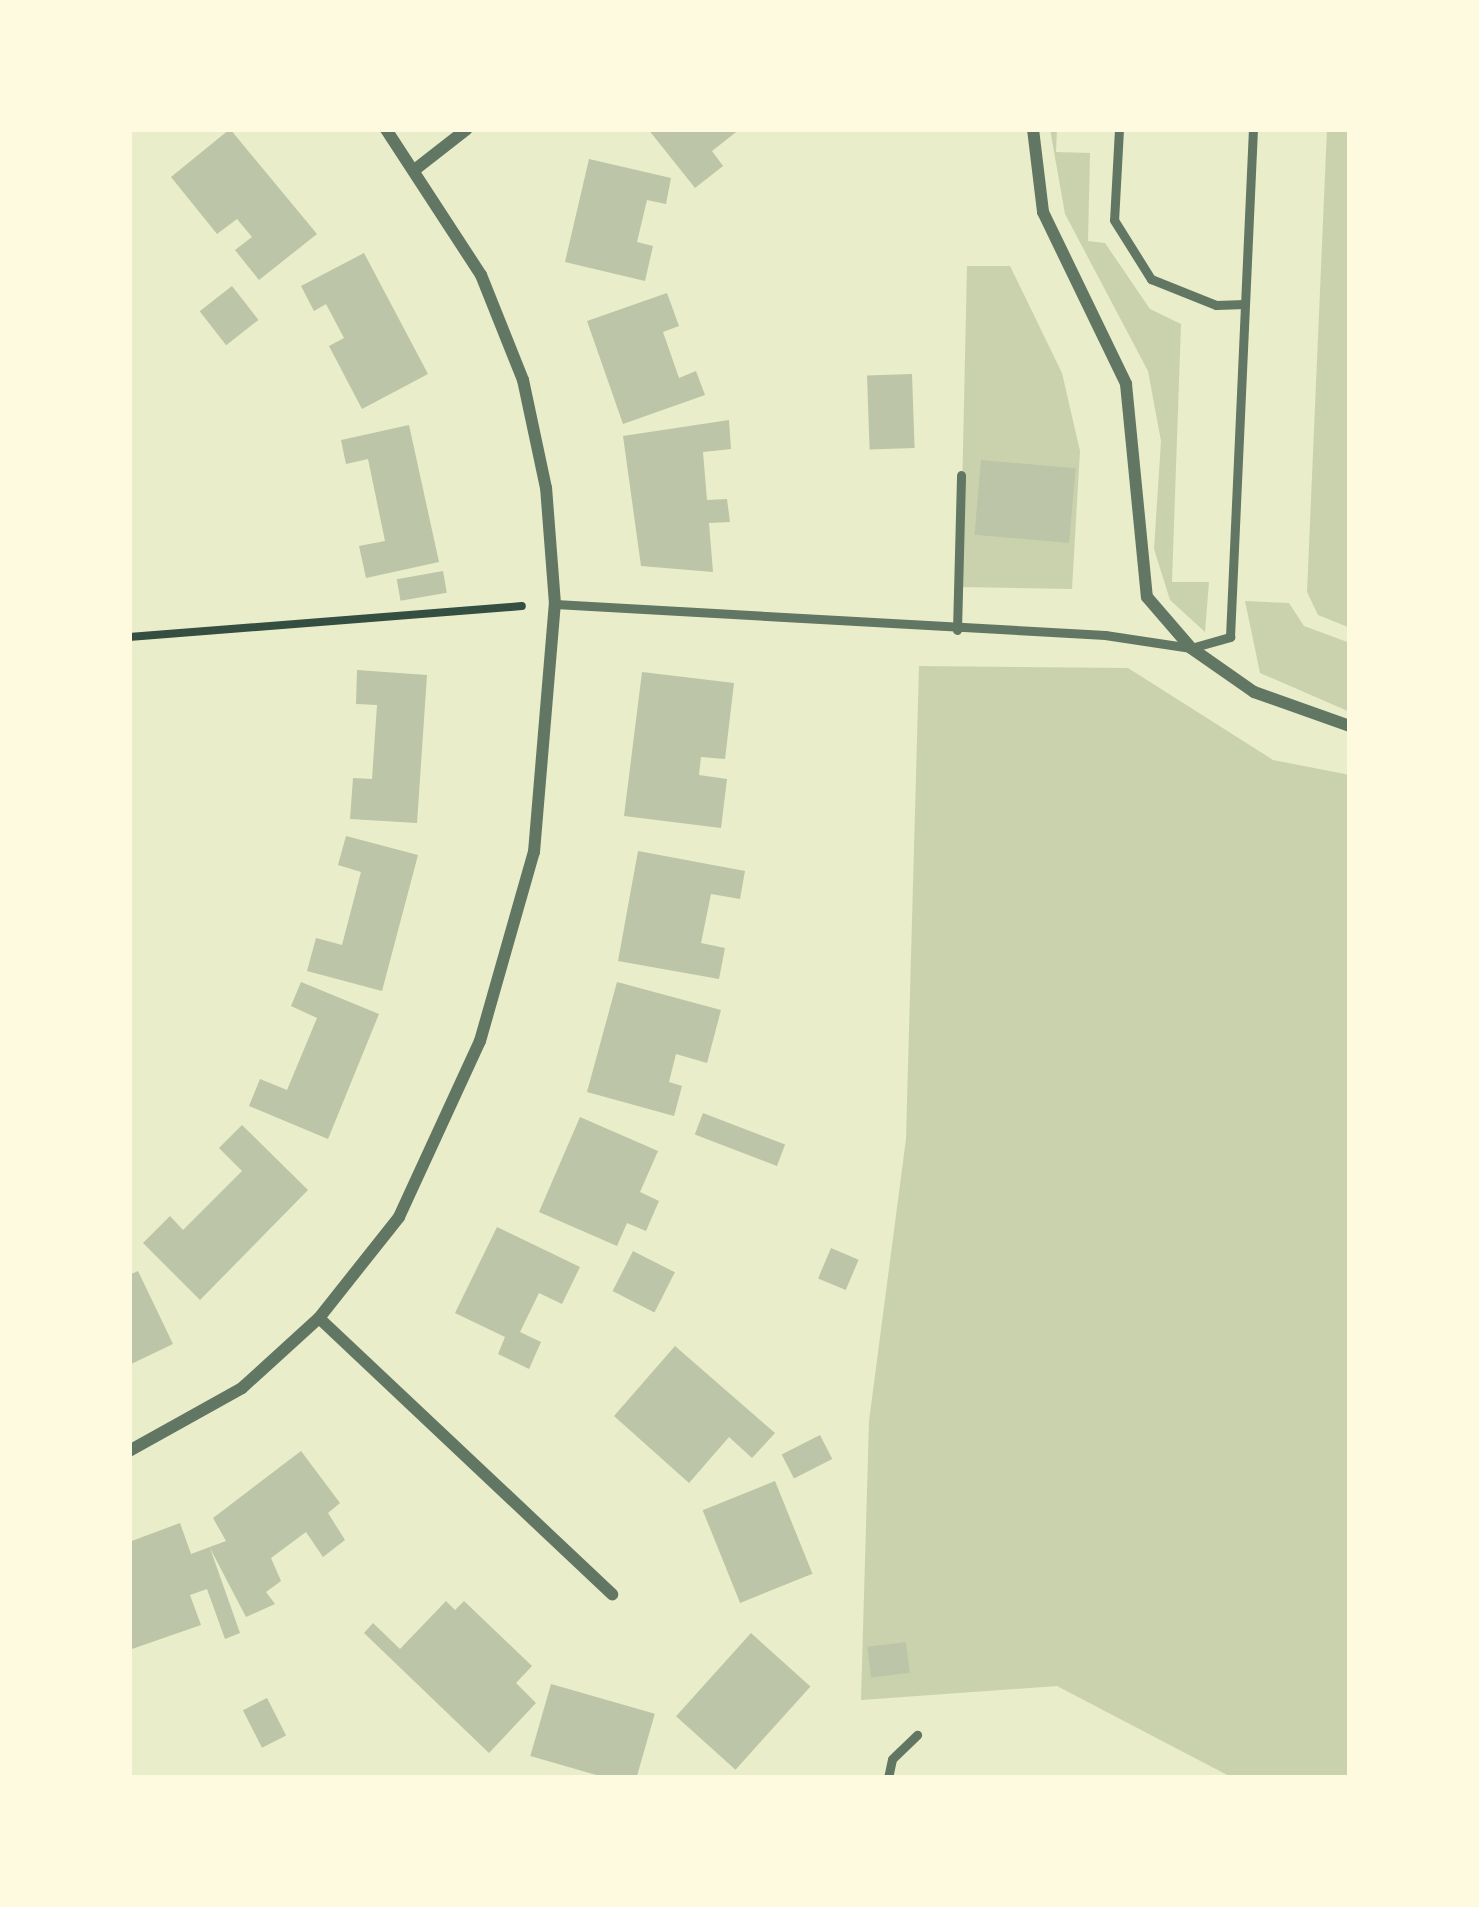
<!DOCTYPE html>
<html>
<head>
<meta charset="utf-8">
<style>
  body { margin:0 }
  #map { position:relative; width:1479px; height:1907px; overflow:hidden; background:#e9edc9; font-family:"DM Sans",sans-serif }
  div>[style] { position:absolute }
  .green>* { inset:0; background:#cad2ad }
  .building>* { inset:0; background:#bcc5a7; transform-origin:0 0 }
  .path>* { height:8px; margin:-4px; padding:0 4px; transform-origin:4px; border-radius:4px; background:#344e41 }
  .service>* { height:9px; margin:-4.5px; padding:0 4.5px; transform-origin:4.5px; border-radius:4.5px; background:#617663 }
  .minor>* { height:12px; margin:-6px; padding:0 6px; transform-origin:6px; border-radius:6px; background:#617663 }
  span { translate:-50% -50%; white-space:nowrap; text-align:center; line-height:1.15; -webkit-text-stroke:12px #fefae0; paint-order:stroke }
  .frame { position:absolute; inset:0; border:132px solid #fefae0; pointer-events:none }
</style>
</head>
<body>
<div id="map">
  <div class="green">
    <div style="clip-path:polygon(1050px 129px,1057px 129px,1056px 152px,1090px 153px,1088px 241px,1105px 243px,1150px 309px,1181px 324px,1172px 582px,1209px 582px,1205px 632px,1170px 600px,1154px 549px,1161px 441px,1148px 371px,1065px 214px)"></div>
    <div style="clip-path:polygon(1327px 129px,1350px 129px,1348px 627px,1318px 615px,1307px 592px)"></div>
    <div style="clip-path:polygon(967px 266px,1010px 266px,1062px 373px,1080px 451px,1072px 589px,960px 587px)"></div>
    <div style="clip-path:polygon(1245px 601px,1289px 603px,1304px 626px,1350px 643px,1350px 712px,1260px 673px)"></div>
    <div style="clip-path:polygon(919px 666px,1128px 668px,1273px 760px,1350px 775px,1350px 1778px,1233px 1778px,1057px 1686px,861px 1700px,869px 1421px,906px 1139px)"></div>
  </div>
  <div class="building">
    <div style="clip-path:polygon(230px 129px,317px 234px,259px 280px,235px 250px,252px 237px,237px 219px,217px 234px,171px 177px)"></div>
    <div style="clip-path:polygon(648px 129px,740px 129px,712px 151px,723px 166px,695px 188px)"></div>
    <div style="clip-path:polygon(589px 159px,671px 178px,666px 204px,647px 200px,637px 242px,653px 246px,645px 281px,565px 262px)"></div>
    <div style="clip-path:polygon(364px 253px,428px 374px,362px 409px,329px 346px,344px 338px,326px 304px,314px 311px,301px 286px)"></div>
    <div style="left:232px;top:286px;width:43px;height:41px;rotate:52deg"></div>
    <div style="clip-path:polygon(667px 293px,679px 326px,663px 332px,679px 378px,696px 371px,705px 395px,623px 424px,587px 321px)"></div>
    <div style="left:912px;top:374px;width:74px;height:45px;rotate:88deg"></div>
    <div style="clip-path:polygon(729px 420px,731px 449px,703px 452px,707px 500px,727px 499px,730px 522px,709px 523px,713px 572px,641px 566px,623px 436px)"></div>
    <div style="clip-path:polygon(409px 425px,439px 562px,366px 578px,359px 546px,385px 541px,368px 459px,346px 464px,341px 440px)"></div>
    <div style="left:981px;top:460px;width:95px;height:75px;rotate:5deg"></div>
    <div style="left:443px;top:571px;width:22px;height:47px;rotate:80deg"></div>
    <div style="clip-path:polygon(357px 670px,427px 675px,417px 823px,350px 819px,353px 778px,372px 779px,377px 705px,356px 704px)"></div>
    <div style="clip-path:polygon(642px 672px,734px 683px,725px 759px,701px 757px,699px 775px,727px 779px,721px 828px,624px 816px)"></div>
    <div style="clip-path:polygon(346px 836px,418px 855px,382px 991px,307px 971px,316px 938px,342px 945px,361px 872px,338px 865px)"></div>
    <div style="clip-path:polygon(638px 851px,745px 871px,740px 899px,711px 894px,701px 943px,725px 948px,719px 979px,618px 961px)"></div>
    <div style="clip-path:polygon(301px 982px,379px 1014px,328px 1139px,249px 1106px,260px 1079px,287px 1090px,317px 1018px,291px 1006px)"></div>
    <div style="clip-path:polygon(617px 982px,721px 1010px,707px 1063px,676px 1054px,669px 1082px,682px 1086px,674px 1116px,587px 1092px)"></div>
    <div style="left:703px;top:1113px;width:88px;height:23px;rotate:21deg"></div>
    <div style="clip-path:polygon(580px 1117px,658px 1151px,640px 1192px,659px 1201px,646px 1231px,627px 1223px,617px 1246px,539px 1212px)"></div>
    <div style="clip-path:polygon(242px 1125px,308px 1190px,200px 1300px,143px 1243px,170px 1216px,183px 1230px,242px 1171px,219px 1148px)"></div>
    <div style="clip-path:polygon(497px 1227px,580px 1267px,562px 1304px,539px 1293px,520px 1332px,541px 1342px,529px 1369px,498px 1354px,505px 1337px,455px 1313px)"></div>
    <div style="left:831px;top:1248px;width:30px;height:33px;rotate:23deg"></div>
    <div style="left:633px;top:1251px;width:47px;height:45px;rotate:27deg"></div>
    <div style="clip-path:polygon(138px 1271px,173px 1344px,129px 1365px,129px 1275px)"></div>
    <div style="clip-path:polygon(675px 1346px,775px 1433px,752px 1458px,729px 1437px,689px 1483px,614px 1416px)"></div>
    <div style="left:820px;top:1435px;width:27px;height:43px;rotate:63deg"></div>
    <div style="clip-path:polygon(301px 1451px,340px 1503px,328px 1513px,345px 1540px,323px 1557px,306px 1532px,271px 1558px,281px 1581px,266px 1592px,275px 1604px,246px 1617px,210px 1548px,240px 1633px,225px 1639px,207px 1589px,190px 1595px,201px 1625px,129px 1650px,129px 1542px,180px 1523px,191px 1554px,226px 1541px,213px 1518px)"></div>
    <div style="left:775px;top:1481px;width:100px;height:78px;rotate:68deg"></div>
    <div style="clip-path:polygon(446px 1601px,455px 1610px,464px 1601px,532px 1666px,516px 1683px,536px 1703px,489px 1753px,364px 1633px,373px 1623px,400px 1649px)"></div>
    <div style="left:751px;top:1633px;width:80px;height:112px;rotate:42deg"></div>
    <div style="left:906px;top:1642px;width:31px;height:39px;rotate:83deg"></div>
    <div style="left:551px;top:1684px;width:108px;height:75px;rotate:16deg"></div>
    <div style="left:267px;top:1698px;width:42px;height:27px;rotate:63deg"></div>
  </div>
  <div class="path">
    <div style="left:129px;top:637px;width:394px;rotate:-4.5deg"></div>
  </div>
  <div class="service">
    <div style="left:1119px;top:129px;width:91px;rotate:93.1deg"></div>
    <div style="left:1114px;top:220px;width:70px;rotate:57.9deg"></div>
    <div style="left:1151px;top:279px;width:70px;rotate:21.8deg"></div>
    <div style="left:1216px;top:305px;width:29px;rotate:-2deg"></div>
    <div style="left:555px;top:604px;width:551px;rotate:3.23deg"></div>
    <div style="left:1105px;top:635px;width:87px;rotate:8.6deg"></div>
    <div style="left:1191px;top:648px;width:41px;rotate:-15.8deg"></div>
    <div style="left:1230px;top:637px;width:509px;rotate:-87.41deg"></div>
    <div style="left:957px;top:630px;width:155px;rotate:-88.5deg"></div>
    <div style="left:888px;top:1778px;width:19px;rotate:-78deg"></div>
    <div style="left:892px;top:1759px;width:35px;rotate:-44deg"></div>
  </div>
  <div class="minor">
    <div style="left:1033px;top:129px;width:84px;rotate:83.1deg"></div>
    <div style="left:1043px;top:212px;width:191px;rotate:64.2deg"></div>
    <div style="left:1126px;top:384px;width:214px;rotate:84.4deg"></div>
    <div style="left:1147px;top:597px;width:67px;rotate:49.2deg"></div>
    <div style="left:1191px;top:648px;width:77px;rotate:34.9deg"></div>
    <div style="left:1254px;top:692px;width:102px;rotate:19.5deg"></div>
    <div style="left:417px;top:168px;width:63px;rotate:-38deg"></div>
    <div style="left:319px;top:1318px;width:403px;rotate:43.3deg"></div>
    <div style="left:129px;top:1451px;width:129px;rotate:-29.1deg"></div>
    <div style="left:242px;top:1388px;width:104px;rotate:-42.3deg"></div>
    <div style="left:319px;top:1318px;width:129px;rotate:-51.6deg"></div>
    <div style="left:399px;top:1217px;width:194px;rotate:-65.3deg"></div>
    <div style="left:480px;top:1041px;width:197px;rotate:-74.1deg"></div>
    <div style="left:534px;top:852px;width:249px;rotate:-85.2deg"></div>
    <div style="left:555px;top:604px;width:116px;rotate:-94.4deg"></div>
    <div style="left:546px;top:488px;width:110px;rotate:-102deg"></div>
    <div style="left:523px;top:380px;width:113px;rotate:-111.8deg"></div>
    <div style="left:481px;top:275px;width:174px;rotate:-123.1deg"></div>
  </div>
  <div class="frame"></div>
</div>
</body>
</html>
